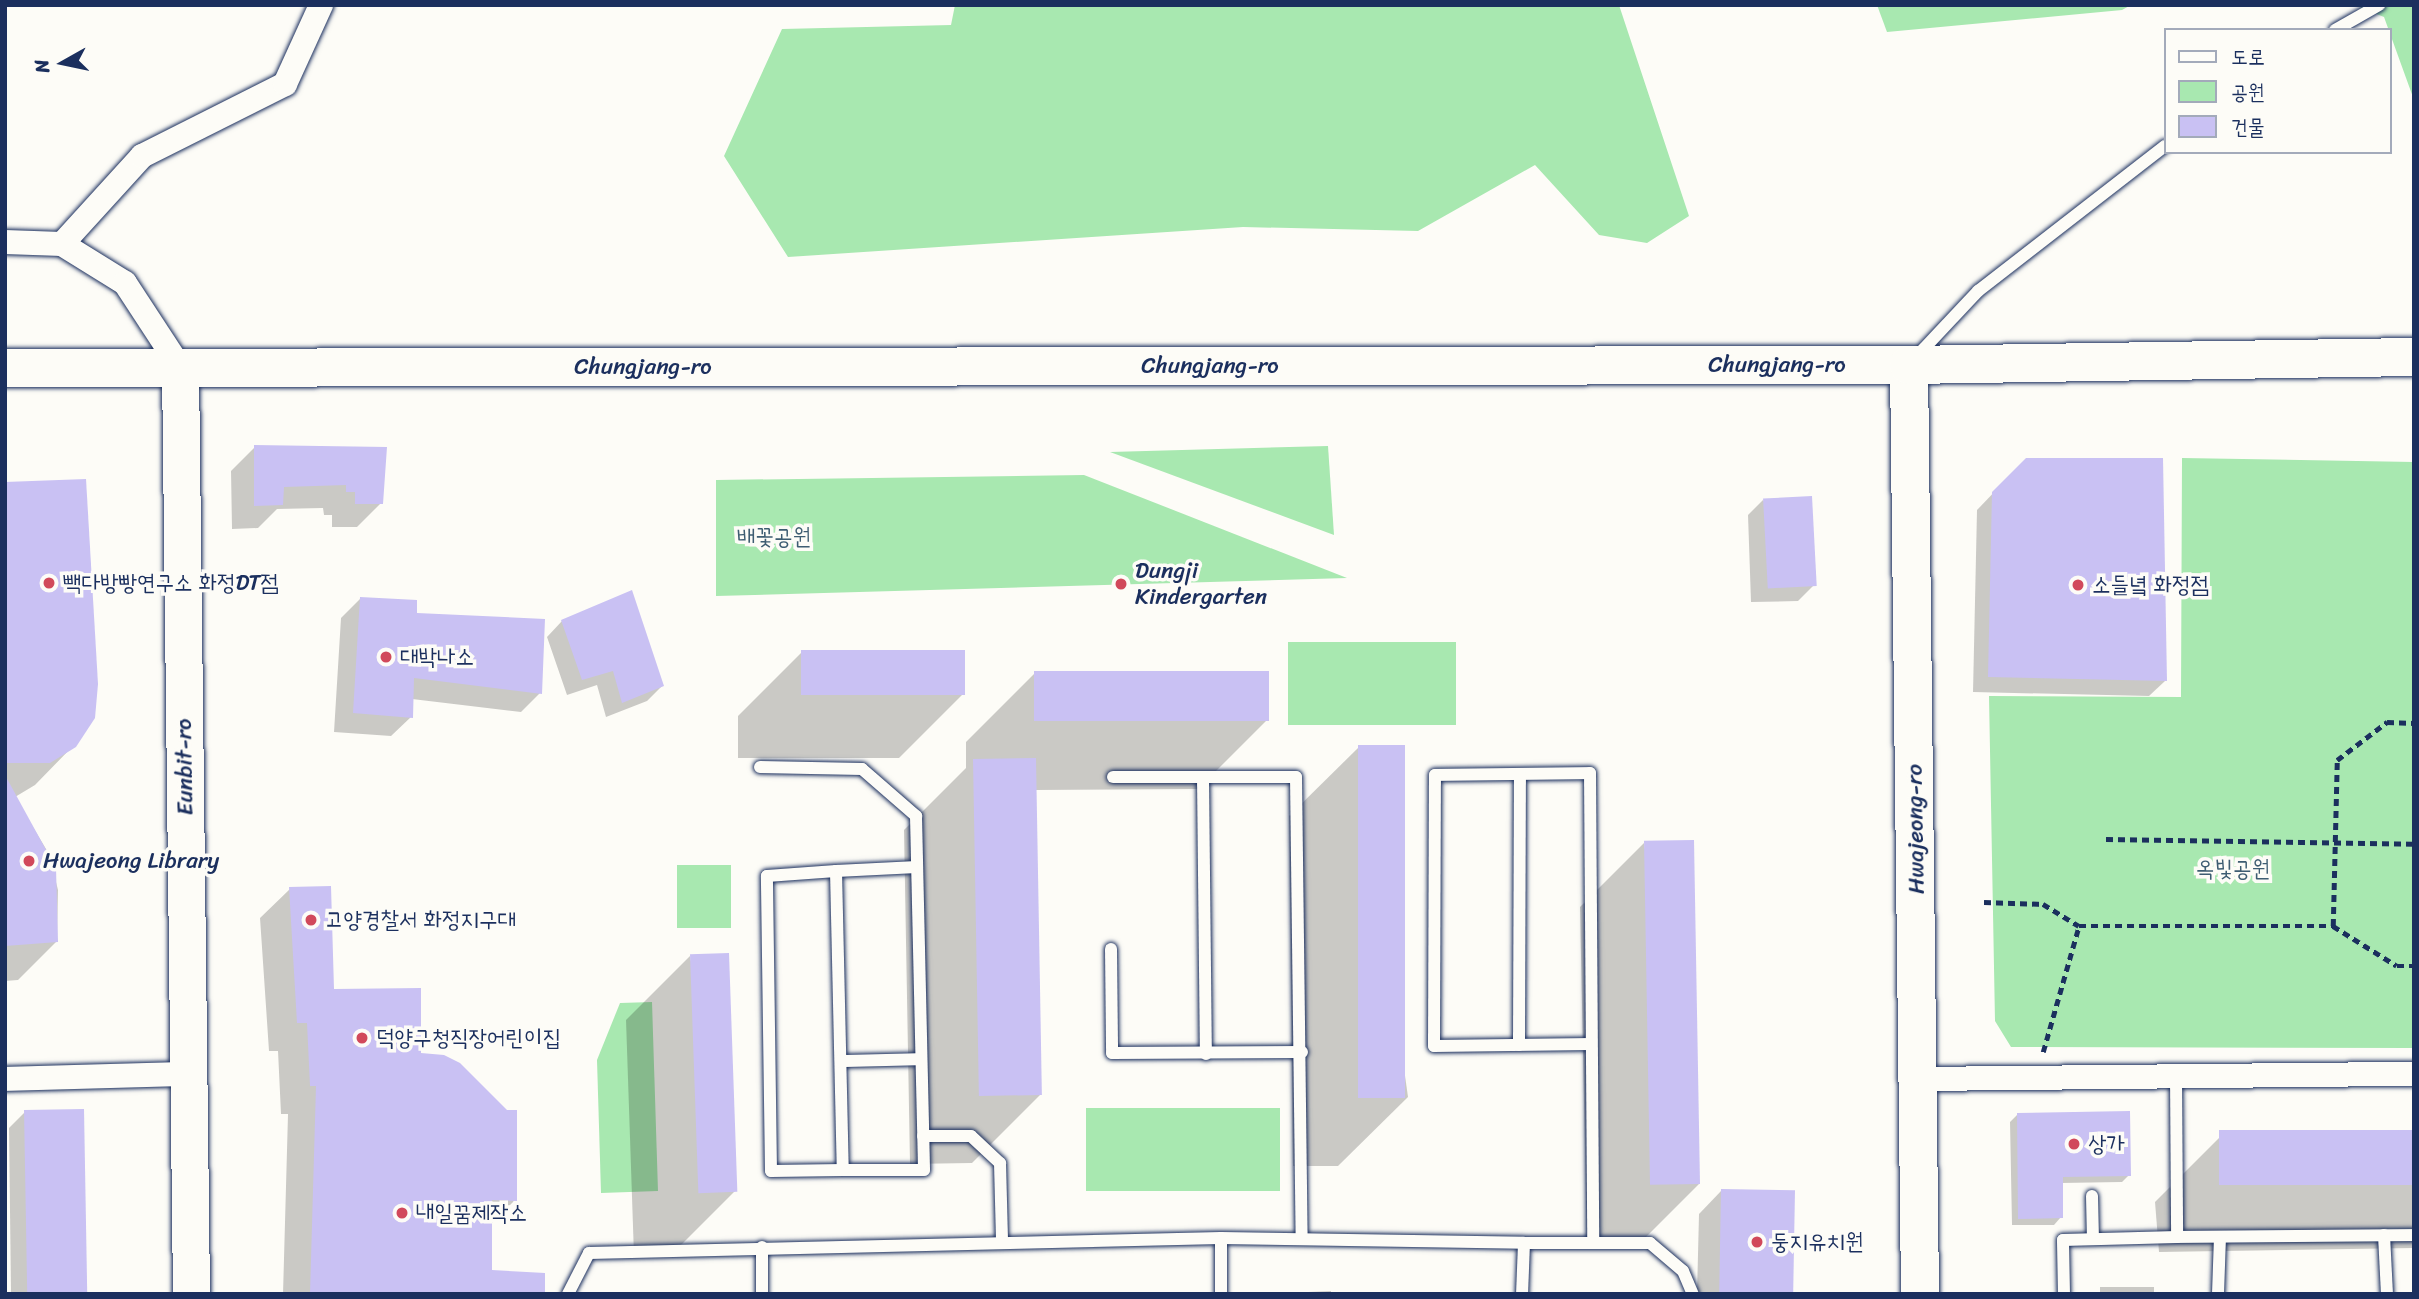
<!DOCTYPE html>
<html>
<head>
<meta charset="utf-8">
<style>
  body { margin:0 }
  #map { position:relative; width:2419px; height:1299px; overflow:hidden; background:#fdfcf7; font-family:Sriracha,"Poor Story",sans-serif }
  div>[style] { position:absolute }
  .green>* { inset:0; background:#a8e8b0; transform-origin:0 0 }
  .shadow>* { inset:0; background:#0003; transform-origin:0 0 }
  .building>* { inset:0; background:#c9c1f3; transform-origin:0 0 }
  .path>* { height:4.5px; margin-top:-2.25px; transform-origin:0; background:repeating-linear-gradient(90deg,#1b2f5e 0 7px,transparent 0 12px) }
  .roads { filter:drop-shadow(0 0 2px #1b2f5e) drop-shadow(0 0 2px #1b2f5e) }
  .service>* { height:12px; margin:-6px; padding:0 6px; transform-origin:6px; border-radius:6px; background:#fdfcf7 }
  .minor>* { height:24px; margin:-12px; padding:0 12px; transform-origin:12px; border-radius:12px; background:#fdfcf7 }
  .secondary>* { height:37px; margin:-18.5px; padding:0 18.5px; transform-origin:18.5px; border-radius:18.5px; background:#fdfcf7 }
  .primary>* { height:38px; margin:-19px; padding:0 19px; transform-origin:19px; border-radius:19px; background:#fdfcf7 }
  .dots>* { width:19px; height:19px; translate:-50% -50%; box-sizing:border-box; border:4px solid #fdfcf7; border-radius:50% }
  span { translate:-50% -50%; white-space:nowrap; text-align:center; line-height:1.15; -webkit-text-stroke:7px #fdfcf7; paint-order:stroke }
  .street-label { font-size:23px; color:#1b2f5e }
  .park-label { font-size:23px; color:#3e5d72 }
  .poi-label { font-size:23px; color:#1b2f5e }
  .left { translate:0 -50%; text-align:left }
  .frame { position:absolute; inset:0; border:7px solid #1b2f5e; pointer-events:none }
  .legend { position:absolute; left:2164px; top:28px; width:228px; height:126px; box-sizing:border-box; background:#fdfcf7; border:2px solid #a3aaba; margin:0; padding:9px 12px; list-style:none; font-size:21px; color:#1b2f5e }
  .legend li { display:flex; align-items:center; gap:14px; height:35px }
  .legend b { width:35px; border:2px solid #a3aaba }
  .north { position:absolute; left:28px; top:28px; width:70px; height:70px; -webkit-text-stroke:5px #fdfcf7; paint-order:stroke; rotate:261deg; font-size:19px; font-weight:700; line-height:28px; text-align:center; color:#1b2f5e }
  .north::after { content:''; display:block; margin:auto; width:24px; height:32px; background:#1b2f5e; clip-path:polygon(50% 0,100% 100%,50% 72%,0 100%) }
</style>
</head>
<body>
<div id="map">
  <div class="green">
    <div style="clip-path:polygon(955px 5px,1619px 5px,1689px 216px,1647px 243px,1599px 235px,1535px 165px,1418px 231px,1243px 227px,788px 257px,724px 156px,782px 29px,951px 25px)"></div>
    <div style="clip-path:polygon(1877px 5px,2131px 5px,2122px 10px,1887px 32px)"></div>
    <div style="clip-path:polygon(2354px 5px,2414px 5px,2414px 100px,2384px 17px)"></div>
    <div style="clip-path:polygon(1328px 446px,1334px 535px,1110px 452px)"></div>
    <div style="clip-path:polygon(2182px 458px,2414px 462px,2414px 1048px,2011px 1047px,1995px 1021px,1989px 696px,2181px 697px)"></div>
    <div style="clip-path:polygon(1084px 475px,1347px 578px,716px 596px,716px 480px)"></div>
    <div style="left:1288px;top:642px;width:168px;height:83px"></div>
    <div style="left:731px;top:865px;width:63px;height:54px;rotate:90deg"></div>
    <div style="clip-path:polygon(652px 1002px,658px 1191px,601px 1193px,597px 1060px,620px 1003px)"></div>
    <div style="left:1086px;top:1108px;width:194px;height:83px"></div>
  </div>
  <div class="shadow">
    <div style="clip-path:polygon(255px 447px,385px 449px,381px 503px,357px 527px,332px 527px,332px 515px,324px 515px,323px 508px,277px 509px,258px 528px,232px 529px,231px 471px)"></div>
    <div style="clip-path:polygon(2026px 459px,2165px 681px,2149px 696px,1973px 692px,1977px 510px)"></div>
    <div style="clip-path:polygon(5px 483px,74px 745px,35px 785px,15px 797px,49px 854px,58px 890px,57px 941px,18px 980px,5px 981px)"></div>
    <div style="clip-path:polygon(1763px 500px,1814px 585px,1798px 601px,1751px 602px,1748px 515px)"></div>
    <div style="clip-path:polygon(360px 599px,415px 614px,540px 693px,521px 712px,412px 699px,411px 717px,391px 736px,334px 732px,341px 618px)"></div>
    <div style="clip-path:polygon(562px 621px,662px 686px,647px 701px,606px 717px,597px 685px,567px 695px,547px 637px)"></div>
    <div style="clip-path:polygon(802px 652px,963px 694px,899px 758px,738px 758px,738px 716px)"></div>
    <div style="clip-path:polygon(1035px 673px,1267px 720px,1198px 789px,1035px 790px,1041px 1094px,972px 1163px,910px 1164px,904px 830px,966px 768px,966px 742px)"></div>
    <div style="clip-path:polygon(1359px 747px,1408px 1097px,1338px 1166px,1293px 1166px,1289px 816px)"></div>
    <div style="clip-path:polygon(1644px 843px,1699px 1184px,1635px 1248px,1587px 1249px,1580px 907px)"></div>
    <div style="clip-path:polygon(290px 889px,332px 991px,419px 1055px,515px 1200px,490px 1225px,490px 1272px,509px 1294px,283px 1294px,288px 1114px,281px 1114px,278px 1051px,269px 1051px,260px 918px)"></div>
    <div style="clip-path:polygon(690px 956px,735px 1191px,671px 1255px,634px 1256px,626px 1020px)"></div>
    <div style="clip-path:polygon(25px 1112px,85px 1294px,11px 1294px,9px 1128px)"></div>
    <div style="clip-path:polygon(2017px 1115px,2129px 1175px,2122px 1182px,2061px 1183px,2061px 1217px,2054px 1225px,2012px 1225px,2010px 1122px)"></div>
    <div style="clip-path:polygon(2414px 1134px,2414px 1248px,2159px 1252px,2155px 1202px,2219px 1138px)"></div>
    <div style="clip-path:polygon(1722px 1190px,1791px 1294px,1697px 1294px,1699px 1214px)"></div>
    <div style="left:2100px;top:1287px;width:54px;height:9px"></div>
    <div style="clip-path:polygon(1331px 1291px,1331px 1294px,1284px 1294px,1285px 1293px)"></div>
    <div style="left:944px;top:1292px;width:57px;height:3px"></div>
  </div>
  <div class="building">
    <div style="clip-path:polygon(254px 445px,387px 447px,383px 504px,355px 504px,355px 492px,346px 492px,346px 485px,284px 487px,283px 505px,254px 506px)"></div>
    <div style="clip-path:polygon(2026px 458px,2163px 458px,2167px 681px,1988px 677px,1992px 492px)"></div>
    <div style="clip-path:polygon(86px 479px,98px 684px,95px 718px,76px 747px,50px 763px,5px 763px,5px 482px)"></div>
    <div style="left:1812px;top:496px;width:90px;height:49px;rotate:87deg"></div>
    <div style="clip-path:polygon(632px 590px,664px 686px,622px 703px,613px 671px,582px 680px,561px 620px)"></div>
    <div style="clip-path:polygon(360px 597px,417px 600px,417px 613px,545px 619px,542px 694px,414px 678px,413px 718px,353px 713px)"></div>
    <div style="left:801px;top:650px;width:164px;height:45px"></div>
    <div style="left:1034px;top:671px;width:235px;height:50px"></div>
    <div style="left:1358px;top:745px;width:47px;height:353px"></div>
    <div style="left:1036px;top:758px;width:337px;height:63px;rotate:89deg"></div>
    <div style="clip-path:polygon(5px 775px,56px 868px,58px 942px,5px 946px)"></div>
    <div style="left:1694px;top:840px;width:344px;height:50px;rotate:89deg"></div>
    <div style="clip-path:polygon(331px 886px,334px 989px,421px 988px,421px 1053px,444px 1055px,460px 1063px,507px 1110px,517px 1110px,517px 1201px,492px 1200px,492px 1270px,545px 1273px,545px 1294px,310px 1294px,316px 1086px,310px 1086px,307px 1023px,297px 1023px,289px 887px)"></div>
    <div style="left:729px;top:953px;width:239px;height:39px;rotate:88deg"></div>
    <div style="left:84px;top:1109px;width:185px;height:60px;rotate:89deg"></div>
    <div style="clip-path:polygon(2130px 1111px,2131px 1176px,2063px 1177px,2063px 1218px,2018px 1219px,2017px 1113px)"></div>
    <div style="left:2414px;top:1130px;width:55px;height:195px;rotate:90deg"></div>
    <div style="left:1721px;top:1189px;width:74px;height:105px;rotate:1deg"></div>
  </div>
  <div class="path">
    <div style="left:2106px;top:839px;width:308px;rotate:0.9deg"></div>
    <div style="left:1984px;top:902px;width:59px;rotate:1.9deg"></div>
    <div style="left:2043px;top:904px;width:42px;rotate:31.4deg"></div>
    <div style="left:2079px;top:926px;width:254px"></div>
    <div style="left:2333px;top:926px;width:75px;rotate:32deg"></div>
    <div style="left:2397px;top:966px;width:17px"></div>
    <div style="left:2333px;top:926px;width:166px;rotate:-88.6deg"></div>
    <div style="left:2337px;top:760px;width:63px;rotate:-37.2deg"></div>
    <div style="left:2387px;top:722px;width:27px;rotate:2deg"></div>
    <div style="left:2043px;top:1052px;width:131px;rotate:-74.1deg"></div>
  </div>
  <div class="roads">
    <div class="service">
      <div style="left:2335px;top:30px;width:51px;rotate:-29.6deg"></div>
      <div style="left:1916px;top:357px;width:91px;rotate:-46.8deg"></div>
      <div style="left:1978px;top:291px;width:237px;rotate:-37.8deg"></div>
      <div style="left:760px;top:767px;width:102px;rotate:1.1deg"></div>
      <div style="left:862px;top:769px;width:72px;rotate:41deg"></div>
      <div style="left:916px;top:816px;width:354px;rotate:88.7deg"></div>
      <div style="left:924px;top:1170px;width:81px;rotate:180deg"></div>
      <div style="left:1113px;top:777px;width:183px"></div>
      <div style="left:1296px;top:777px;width:462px;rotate:89.3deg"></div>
      <div style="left:1203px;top:777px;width:277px;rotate:89.4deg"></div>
      <div style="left:836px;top:871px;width:299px;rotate:88.7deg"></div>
      <div style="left:843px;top:1170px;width:72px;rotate:179.2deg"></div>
      <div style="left:771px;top:1171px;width:295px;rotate:-90.8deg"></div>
      <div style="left:767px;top:876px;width:69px;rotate:-4.1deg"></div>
      <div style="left:836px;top:871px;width:81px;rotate:-2.8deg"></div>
      <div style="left:1111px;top:949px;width:104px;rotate:89.4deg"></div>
      <div style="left:1112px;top:1053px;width:190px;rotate:-0.3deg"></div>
      <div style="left:1591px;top:1044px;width:157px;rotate:179.3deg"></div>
      <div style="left:1434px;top:1046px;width:271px;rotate:-89.8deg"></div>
      <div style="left:1435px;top:775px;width:155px;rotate:-0.7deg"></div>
      <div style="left:1590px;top:773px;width:469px;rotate:89.6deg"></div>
      <div style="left:1519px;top:1045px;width:271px;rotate:-89.8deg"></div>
      <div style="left:841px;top:1061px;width:80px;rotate:-1.4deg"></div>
      <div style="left:2176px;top:1076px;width:161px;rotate:89.6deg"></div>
      <div style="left:2177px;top:1237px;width:237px;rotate:-0.5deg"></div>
      <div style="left:923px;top:1136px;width:48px"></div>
      <div style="left:971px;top:1136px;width:40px;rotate:43deg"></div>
      <div style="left:1000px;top:1163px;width:78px;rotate:88.5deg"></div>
      <div style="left:2092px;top:1196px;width:43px;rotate:88.7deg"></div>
      <div style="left:2384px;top:1235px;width:59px;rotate:87.1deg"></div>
      <div style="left:1524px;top:1243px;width:126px"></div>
      <div style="left:1650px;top:1243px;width:43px;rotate:40.3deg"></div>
      <div style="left:1683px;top:1271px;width:25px;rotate:67deg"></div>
      <div style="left:762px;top:1247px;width:47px;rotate:90deg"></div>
      <div style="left:568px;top:1294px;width:46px;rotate:-62.9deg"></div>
      <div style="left:589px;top:1253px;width:632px;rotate:-1.36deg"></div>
      <div style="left:1221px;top:1238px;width:303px;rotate:0.9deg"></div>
      <div style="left:1524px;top:1243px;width:51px;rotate:92.2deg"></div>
      <div style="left:1221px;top:1294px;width:56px;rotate:-90deg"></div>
      <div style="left:2064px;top:1294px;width:54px;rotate:-91.1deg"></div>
      <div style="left:2063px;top:1240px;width:114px;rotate:-1.5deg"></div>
      <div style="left:2218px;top:1294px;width:57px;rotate:-88deg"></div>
    </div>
    <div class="minor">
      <div style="left:5px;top:242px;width:57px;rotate:2deg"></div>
      <div style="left:62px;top:244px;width:74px;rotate:31.8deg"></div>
      <div style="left:125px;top:283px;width:100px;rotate:56.8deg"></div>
      <div style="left:62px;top:244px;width:119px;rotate:-47.7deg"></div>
      <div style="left:142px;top:156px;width:160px;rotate:-26.7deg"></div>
      <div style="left:285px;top:84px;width:87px;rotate:-65.5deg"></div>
      <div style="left:5px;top:1079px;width:184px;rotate:-1.6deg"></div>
      <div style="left:1919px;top:1079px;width:495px;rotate:-0.6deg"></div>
    </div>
    <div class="secondary">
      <div style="left:180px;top:367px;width:927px;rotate:89.32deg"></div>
    </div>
    <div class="primary">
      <div style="left:1909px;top:365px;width:929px;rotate:89.32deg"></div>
      <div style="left:5px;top:368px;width:1904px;rotate:-0.09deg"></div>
      <div style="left:1909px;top:365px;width:505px;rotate:-0.91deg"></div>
    </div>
  </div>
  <div class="dots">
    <div style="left:49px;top:583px;background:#d1495b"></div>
    <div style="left:1121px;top:584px;background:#d1495b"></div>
    <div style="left:2078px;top:585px;background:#d1495b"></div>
    <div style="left:386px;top:657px;background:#d1495b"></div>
    <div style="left:29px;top:861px;background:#d1495b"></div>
    <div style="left:311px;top:920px;background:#d1495b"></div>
    <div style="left:362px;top:1038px;background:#d1495b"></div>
    <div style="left:2074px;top:1144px;background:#d1495b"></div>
    <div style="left:402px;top:1213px;background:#d1495b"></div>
    <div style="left:1757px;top:1242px;background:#d1495b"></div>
  </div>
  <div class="street-label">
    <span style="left:1777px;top:365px">Chungjang-ro</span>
    <span style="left:1210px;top:366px">Chungjang-ro</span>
    <span style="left:643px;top:367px">Chungjang-ro</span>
    <span style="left:185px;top:767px;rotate:-91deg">Eunbit-ro</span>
    <span style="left:1916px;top:829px;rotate:-91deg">Hwajeong-ro</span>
  </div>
  <div class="park-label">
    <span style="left:774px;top:537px">배꽃공원</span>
    <span style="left:2233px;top:869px">옥빛공원</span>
  </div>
  <div class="poi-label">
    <span class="left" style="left:1135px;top:584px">Dungji<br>Kindergarten</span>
    <span class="left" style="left:63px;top:583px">빽다방빵연구소 화정DT점</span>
    <span class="left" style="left:2092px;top:585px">소들녘 화정점</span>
    <span class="left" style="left:400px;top:657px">대박나소</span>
    <span class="left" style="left:43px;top:861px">Hwajeong Library</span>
    <span class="left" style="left:325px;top:920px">고양경찰서 화정지구대</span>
    <span class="left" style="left:376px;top:1038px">덕양구청직장어린이집</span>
    <span class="left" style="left:2088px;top:1144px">상가</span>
    <span class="left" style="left:416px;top:1213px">내일꿈제작소</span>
    <span class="left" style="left:1771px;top:1242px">둥지유치원</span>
  </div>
  <div class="frame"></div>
  <ul class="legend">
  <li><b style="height:9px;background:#fdfcf7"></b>도로</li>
  <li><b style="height:19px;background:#a8e8b0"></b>공원</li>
  <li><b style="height:19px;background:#c9c1f3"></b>건물</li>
  </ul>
  <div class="north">N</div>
</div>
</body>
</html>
